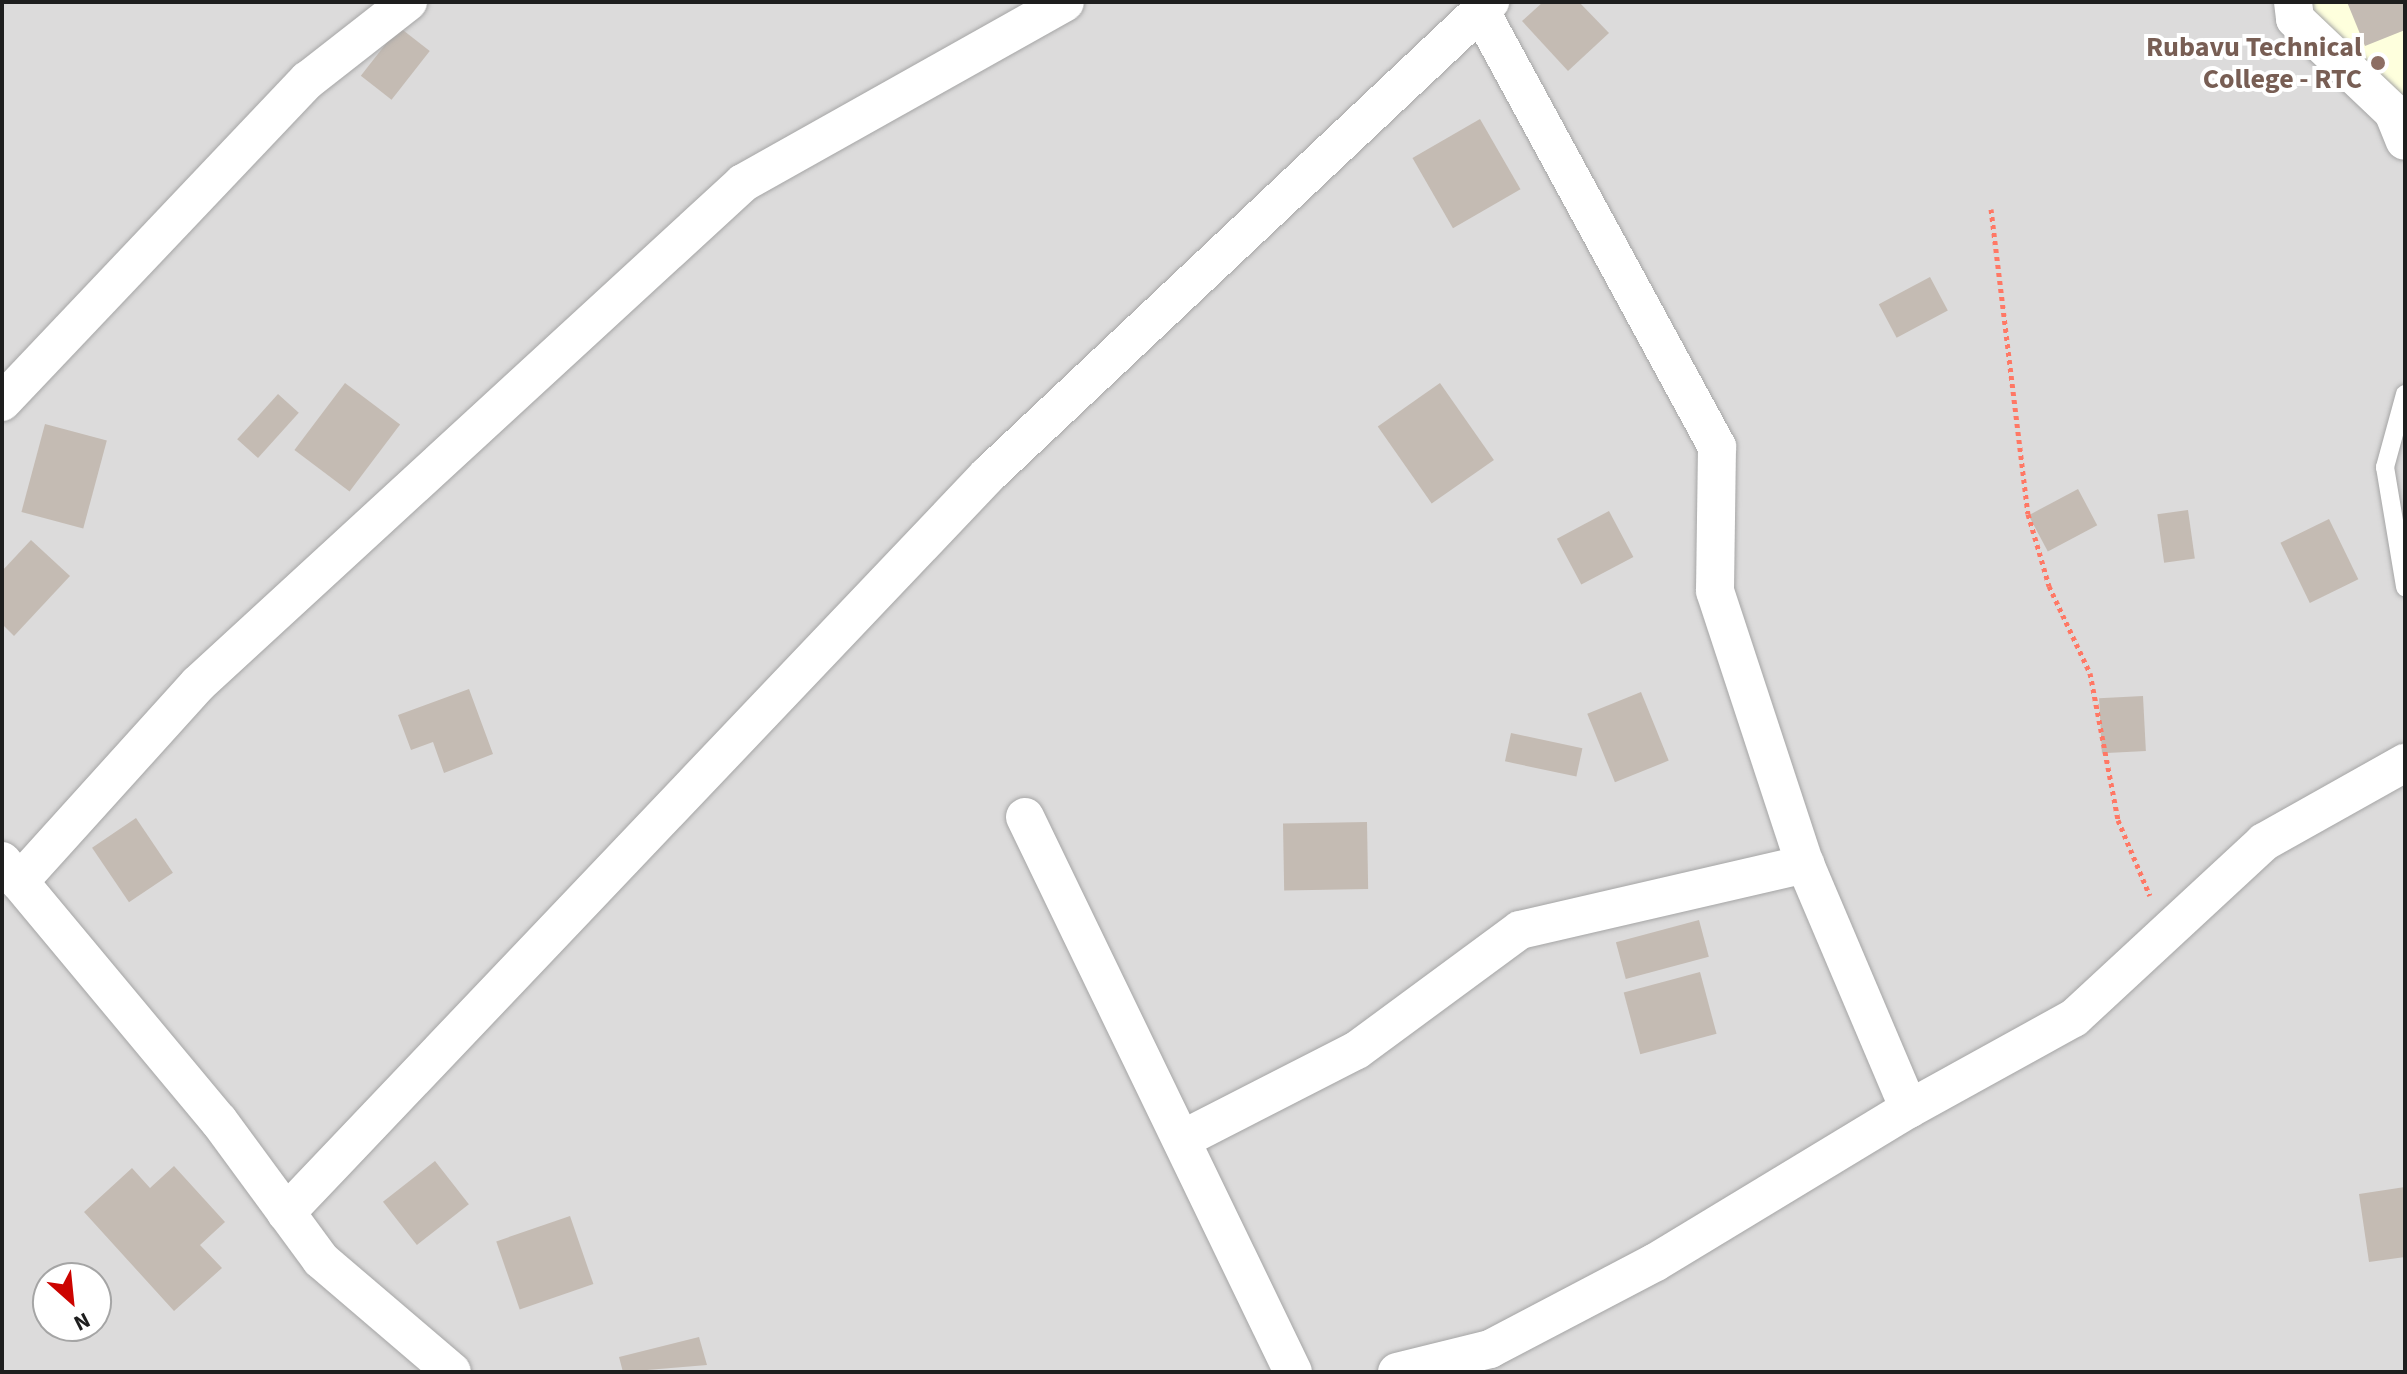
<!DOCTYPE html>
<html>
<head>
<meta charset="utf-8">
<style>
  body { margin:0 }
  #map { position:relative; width:2407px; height:1374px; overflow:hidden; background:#f0ece4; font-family:"Source Sans 3",sans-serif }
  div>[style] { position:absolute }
  .residential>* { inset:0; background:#dcdbdb }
  .education>* { inset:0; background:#feffdd }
  .building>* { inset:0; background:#c4bbb3; transform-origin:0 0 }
  .path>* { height:5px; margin-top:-2.5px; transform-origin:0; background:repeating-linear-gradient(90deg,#ff7865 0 4px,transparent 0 8px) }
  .roads { filter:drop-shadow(0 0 2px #a5a5a5) drop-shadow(0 0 2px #a5a5a5) }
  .service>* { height:18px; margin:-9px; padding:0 9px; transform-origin:9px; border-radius:9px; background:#fff }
  .minor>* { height:38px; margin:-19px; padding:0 19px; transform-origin:19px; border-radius:19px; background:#fff }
  .dots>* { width:22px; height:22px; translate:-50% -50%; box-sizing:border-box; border:4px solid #fff; border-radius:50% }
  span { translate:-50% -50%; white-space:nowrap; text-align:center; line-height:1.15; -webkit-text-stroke:8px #fff; paint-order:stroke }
  .education-label { font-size:28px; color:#785e54; font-weight:700 }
  .right { translate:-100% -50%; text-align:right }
  .frame { position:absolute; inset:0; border:4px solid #1e1e1e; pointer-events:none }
  .north { position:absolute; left:32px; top:1262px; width:80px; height:80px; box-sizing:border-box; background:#fff; border:2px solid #a5a5a5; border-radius:50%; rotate:153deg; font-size:22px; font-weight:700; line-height:32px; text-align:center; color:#1e1e1e }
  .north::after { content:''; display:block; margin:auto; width:28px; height:36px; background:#cc0400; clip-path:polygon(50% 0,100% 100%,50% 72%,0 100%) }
</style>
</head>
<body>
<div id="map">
  <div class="residential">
    <div style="clip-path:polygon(evenodd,2px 2px,2405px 2px,2405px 1372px,2px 1372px,2px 2px,48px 1278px,96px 1278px,96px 1326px,48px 1326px,48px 1278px)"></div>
  </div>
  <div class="education">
    <div style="clip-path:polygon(2302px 2px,2405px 2px,2405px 127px)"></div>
  </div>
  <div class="building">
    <div style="clip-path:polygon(1543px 2px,1579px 2px,1609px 33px,1568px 71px,1522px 21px)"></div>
    <div style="clip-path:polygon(2347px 2px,2405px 2px,2405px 30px,2365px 46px)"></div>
    <div style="left:399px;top:27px;width:39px;height:62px;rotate:38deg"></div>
    <div style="left:1480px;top:119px;width:81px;height:78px;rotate:60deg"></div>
    <div style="left:1930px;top:277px;width:38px;height:58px;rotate:62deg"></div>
    <div style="left:345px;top:383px;width:69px;height:84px;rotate:37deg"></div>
    <div style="left:1440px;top:383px;width:94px;height:76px;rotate:55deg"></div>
    <div style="left:278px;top:394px;width:28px;height:61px;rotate:42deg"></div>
    <div style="left:45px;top:424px;width:64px;height:91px;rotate:15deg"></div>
    <div style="left:2078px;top:489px;width:41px;height:56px;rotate:62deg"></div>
    <div style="left:2188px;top:510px;width:49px;height:31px;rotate:82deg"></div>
    <div style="left:1609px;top:511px;width:52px;height:59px;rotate:62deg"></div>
    <div style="left:2329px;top:519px;width:67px;height:54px;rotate:64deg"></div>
    <div style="clip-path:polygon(31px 540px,70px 576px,14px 636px,2px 624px,2px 571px)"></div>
    <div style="clip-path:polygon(469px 689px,493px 754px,444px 773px,433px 742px,411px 750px,398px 715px)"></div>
    <div style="left:1641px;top:692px;width:74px;height:58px;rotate:68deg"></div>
    <div style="left:2143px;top:696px;width:55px;height:44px;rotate:87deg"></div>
    <div style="left:1511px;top:733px;width:73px;height:29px;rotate:12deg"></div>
    <div style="left:136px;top:818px;width:66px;height:53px;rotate:56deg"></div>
    <div style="left:1367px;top:822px;width:67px;height:84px;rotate:89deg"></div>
    <div style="left:1699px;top:920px;width:38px;height:86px;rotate:75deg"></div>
    <div style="left:1700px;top:972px;width:64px;height:79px;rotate:75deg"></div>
    <div style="left:435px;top:1161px;width:55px;height:66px;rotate:52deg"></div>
    <div style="clip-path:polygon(174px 1166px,225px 1222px,200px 1245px,222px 1268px,174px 1311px,84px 1212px,132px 1168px,150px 1188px)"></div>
    <div style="clip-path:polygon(2405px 1187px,2405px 1257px,2369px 1262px,2359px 1194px)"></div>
    <div style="left:570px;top:1216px;width:72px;height:78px;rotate:71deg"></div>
    <div style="clip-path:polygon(699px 1337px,707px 1365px,623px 1372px,619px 1357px)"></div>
  </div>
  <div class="path">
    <div style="left:1991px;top:209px;width:307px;rotate:83.1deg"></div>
    <div style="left:2028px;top:514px;width:75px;rotate:73.7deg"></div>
    <div style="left:2049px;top:586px;width:96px;rotate:64.8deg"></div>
    <div style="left:2090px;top:673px;width:150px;rotate:79.2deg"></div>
    <div style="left:2118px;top:820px;width:82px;rotate:67.2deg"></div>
  </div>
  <div class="roads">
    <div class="service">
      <div style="left:2405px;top:394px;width:76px;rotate:105.3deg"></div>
      <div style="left:2385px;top:467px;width:122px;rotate:80.5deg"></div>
    </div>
    <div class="minor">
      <div style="left:2293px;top:2px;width:17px;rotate:83deg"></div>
      <div style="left:2295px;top:19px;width:135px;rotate:43.5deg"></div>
      <div style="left:2393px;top:112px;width:31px;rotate:68deg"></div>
      <div style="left:1481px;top:12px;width:495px;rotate:61.5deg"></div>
      <div style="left:1717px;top:447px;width:144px;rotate:90.8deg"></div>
      <div style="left:1715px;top:591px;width:287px;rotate:71.8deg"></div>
      <div style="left:1805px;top:864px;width:266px;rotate:67deg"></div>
      <div style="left:2px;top:402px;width:444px;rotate:-46.5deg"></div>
      <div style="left:308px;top:80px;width:127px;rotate:-38deg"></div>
      <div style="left:1025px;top:817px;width:616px;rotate:64.22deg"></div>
      <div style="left:2px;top:861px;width:339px;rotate:50.2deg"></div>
      <div style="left:219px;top:1121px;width:172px;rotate:53.7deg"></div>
      <div style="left:321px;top:1260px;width:172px;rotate:40.5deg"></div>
      <div style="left:19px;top:882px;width:267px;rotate:-47.9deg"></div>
      <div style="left:198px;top:684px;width:740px;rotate:-42.59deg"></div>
      <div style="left:743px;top:183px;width:369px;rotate:-29.3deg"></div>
      <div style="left:1183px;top:1139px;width:195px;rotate:-27.1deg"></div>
      <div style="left:1357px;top:1050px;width:202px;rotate:-36.4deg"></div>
      <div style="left:1520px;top:930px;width:293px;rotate:-13deg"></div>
      <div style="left:286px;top:1213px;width:1019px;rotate:-46.43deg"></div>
      <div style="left:988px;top:475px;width:690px;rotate:-43.3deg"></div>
      <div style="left:1397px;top:1372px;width:96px;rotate:-13.9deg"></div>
      <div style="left:1490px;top:1349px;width:187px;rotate:-27.7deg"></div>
      <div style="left:1656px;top:1262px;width:296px;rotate:-31.2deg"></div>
      <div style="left:1909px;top:1109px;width:188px;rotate:-28.9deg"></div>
      <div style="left:2074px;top:1018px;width:259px;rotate:-42.8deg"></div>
      <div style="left:2264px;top:842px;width:162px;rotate:-29.3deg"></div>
    </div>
  </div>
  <div class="dots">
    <div style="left:2378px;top:63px;background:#8d6e63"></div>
  </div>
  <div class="education-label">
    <span class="right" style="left:2362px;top:63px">Rubavu Technical<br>College - RTC</span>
  </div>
  <div class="frame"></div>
  <div class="north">N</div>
</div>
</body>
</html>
